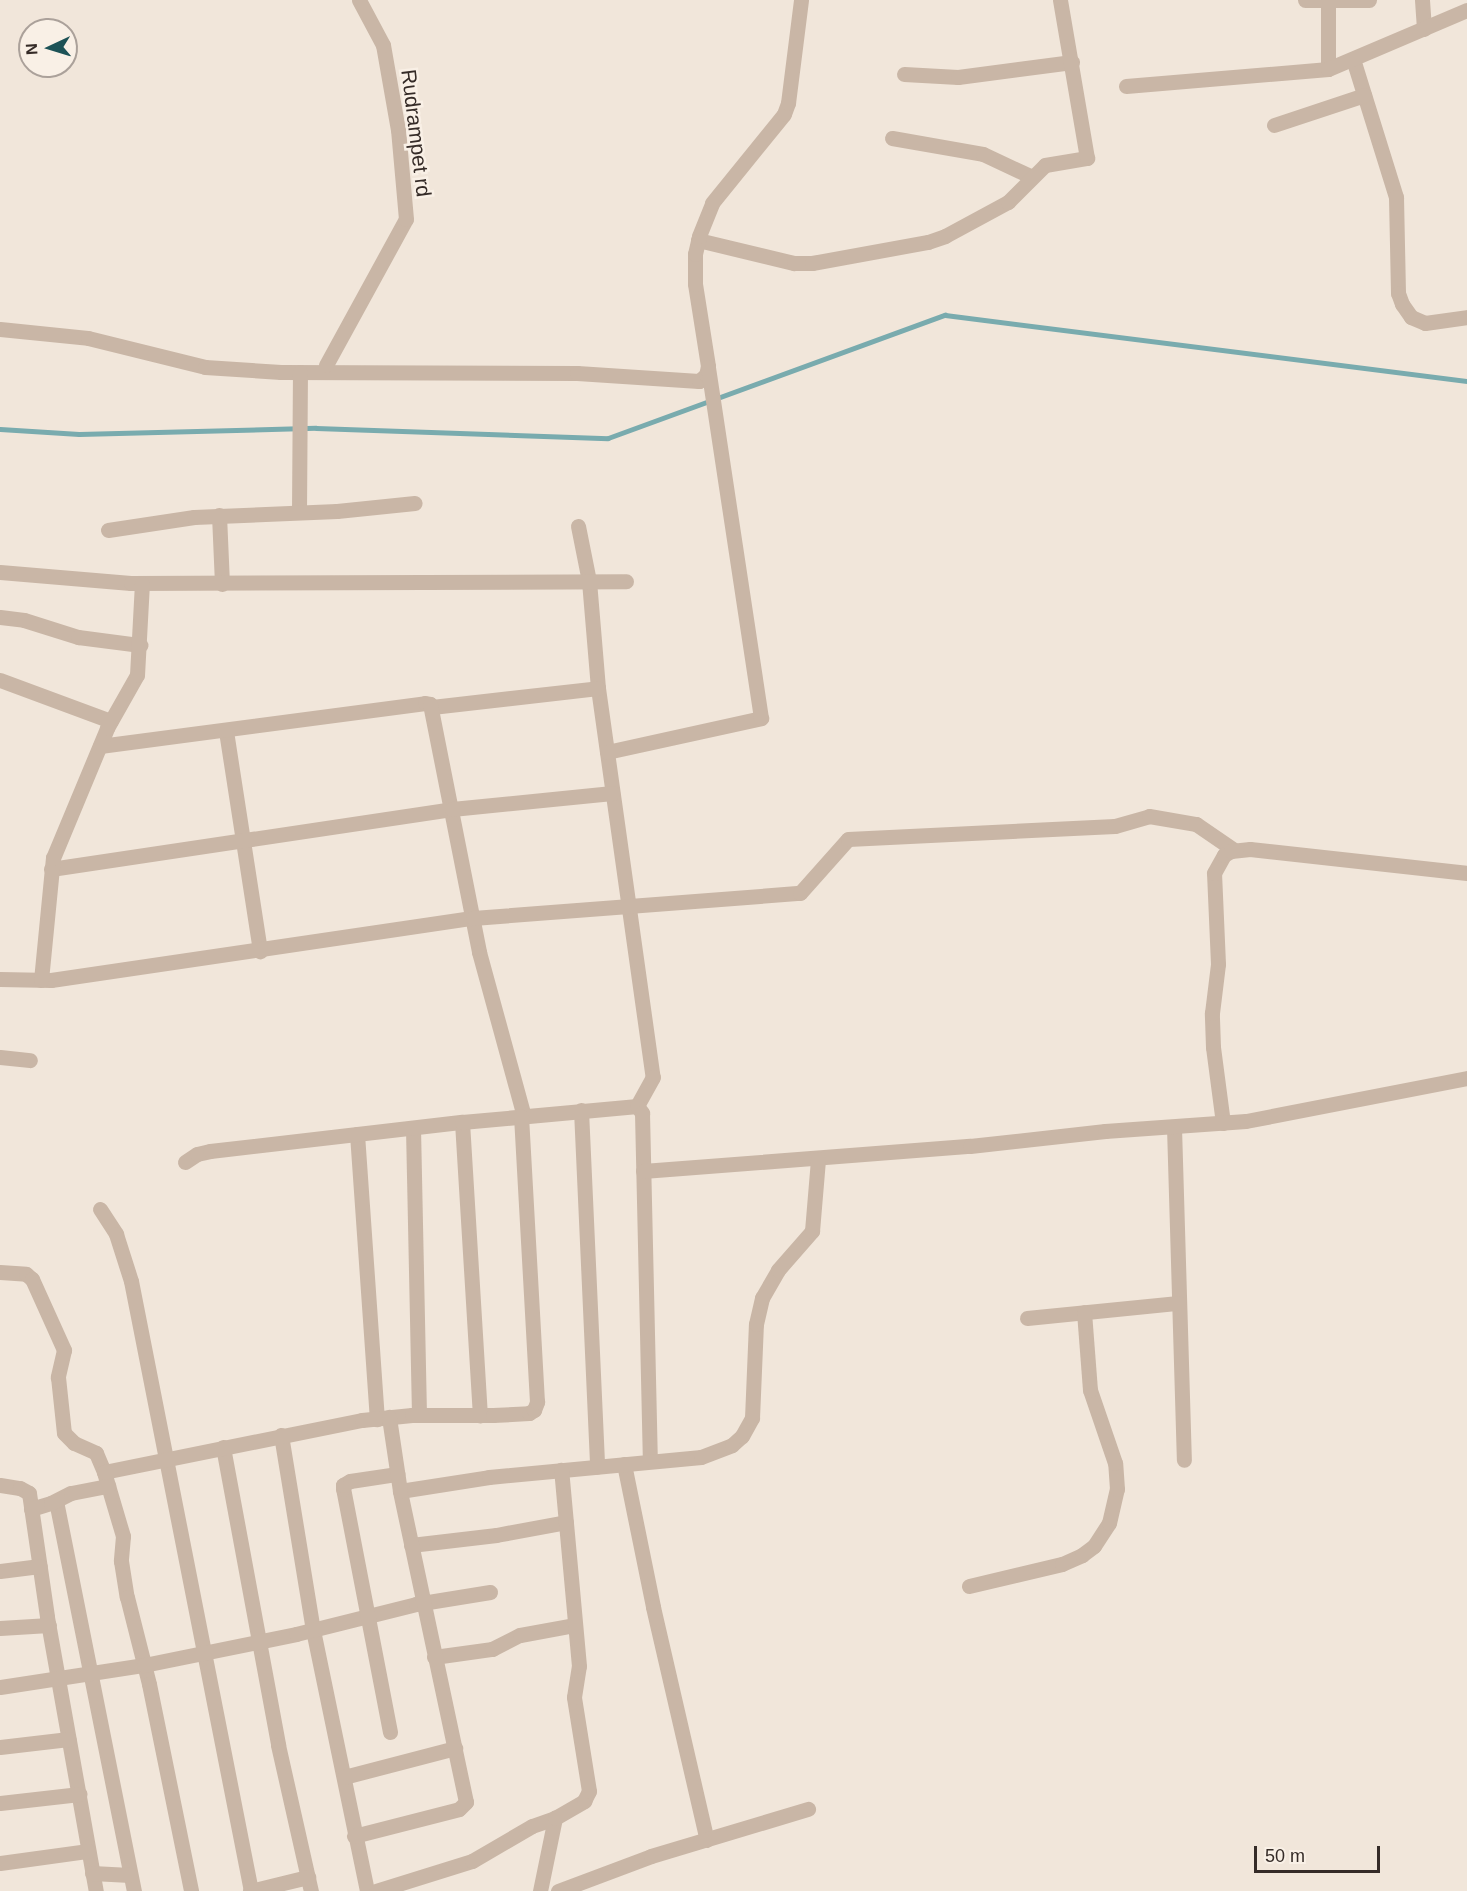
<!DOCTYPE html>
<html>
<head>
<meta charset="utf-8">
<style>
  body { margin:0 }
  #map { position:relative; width:1467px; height:1891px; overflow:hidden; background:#f1e6da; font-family:Helvetica,sans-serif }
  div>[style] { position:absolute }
  .stream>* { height:5px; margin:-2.5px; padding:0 2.5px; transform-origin:2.5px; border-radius:2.5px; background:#79abae }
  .minor>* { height:15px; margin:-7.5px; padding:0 7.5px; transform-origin:7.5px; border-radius:7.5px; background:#c9b6a6 }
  span { translate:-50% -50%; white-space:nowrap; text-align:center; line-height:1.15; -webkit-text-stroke:5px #f9f0e6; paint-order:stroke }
  .street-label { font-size:21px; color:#352b27 }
  .north { position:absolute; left:18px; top:18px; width:60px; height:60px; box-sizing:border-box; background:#f9f0e6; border:2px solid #aba19a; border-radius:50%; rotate:266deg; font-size:16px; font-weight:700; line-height:24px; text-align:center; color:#352b27 }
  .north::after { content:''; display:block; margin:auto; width:21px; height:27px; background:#1d5256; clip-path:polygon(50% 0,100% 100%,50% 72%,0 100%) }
  .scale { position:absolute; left:1254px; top:1846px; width:126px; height:27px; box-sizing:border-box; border:3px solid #352b27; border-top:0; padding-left:8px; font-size:18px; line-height:21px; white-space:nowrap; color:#352b27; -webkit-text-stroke:4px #f9f0e6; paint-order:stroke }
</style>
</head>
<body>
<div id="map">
  <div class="stream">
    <div style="left:0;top:429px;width:79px;rotate:3.6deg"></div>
    <div style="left:79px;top:434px;width:237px;rotate:-1.5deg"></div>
    <div style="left:316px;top:428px;width:292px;rotate:2deg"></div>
    <div style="left:608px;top:438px;width:359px;rotate:-20.1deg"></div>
    <div style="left:945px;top:315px;width:526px;rotate:7.21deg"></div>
  </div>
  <div class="minor">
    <div style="left:1305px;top:0;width:64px"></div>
    <div style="left:1328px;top:0;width:69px;rotate:90deg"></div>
    <div style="left:1422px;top:0;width:29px;rotate:86deg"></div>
    <div style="left:1353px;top:59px;width:145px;rotate:72.7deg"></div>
    <div style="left:1396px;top:197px;width:96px;rotate:88.8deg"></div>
    <div style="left:1398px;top:293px;width:12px;rotate:70deg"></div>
    <div style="left:1402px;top:304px;width:16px;rotate:55deg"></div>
    <div style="left:1411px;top:317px;width:15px;rotate:23deg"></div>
    <div style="left:1425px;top:323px;width:42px;rotate:-8.1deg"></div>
    <div style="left:904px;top:74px;width:54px;rotate:3.2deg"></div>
    <div style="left:958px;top:77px;width:115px;rotate:-7.5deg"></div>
    <div style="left:1126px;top:86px;width:203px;rotate:-4.8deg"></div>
    <div style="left:1328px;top:69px;width:151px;rotate:-23deg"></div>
    <div style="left:1274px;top:125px;width:95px;rotate:-18.4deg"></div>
    <div style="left:892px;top:138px;width:92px;rotate:10deg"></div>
    <div style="left:983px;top:154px;width:54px;rotate:25.1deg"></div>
    <div style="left:698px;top:240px;width:99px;rotate:13.5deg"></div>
    <div style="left:794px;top:263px;width:18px"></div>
    <div style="left:812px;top:263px;width:118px;rotate:-10.3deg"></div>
    <div style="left:928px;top:242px;width:18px;rotate:-19deg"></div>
    <div style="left:945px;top:236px;width:72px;rotate:-28.4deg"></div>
    <div style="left:1008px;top:202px;width:52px;rotate:-45deg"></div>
    <div style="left:1045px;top:165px;width:43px;rotate:-9.5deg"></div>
    <div style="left:1087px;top:158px;width:160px;rotate:-99.7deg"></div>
    <div style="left:0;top:329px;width:88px;rotate:5.8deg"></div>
    <div style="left:88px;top:338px;width:121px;rotate:13.9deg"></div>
    <div style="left:205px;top:367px;width:76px;rotate:3.8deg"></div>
    <div style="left:281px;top:372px;width:296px;rotate:0.2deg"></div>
    <div style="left:577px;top:373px;width:122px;rotate:3.8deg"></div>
    <div style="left:699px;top:381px;width:9px;rotate:-41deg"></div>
    <div style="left:706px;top:375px;width:9px;rotate:-77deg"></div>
    <div style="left:708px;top:366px;width:83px;rotate:-99deg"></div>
    <div style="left:695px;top:284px;width:30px;rotate:-90deg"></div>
    <div style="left:695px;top:254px;width:18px;rotate:-77deg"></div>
    <div style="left:699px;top:236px;width:35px;rotate:-68deg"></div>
    <div style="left:712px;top:203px;width:114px;rotate:-51deg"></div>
    <div style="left:784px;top:114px;width:12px;rotate:-70deg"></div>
    <div style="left:788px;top:103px;width:104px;rotate:-82.8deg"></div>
    <div style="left:326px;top:365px;width:166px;rotate:-61.3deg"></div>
    <div style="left:406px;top:219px;width:89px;rotate:-95.1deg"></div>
    <div style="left:398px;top:130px;width:86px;rotate:-100deg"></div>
    <div style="left:383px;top:45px;width:51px;rotate:-118.1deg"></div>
    <div style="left:299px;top:512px;width:140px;rotate:-89.6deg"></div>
    <div style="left:219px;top:515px;width:69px;rotate:87.5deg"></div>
    <div style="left:578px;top:526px;width:56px;rotate:78.7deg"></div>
    <div style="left:589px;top:581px;width:107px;rotate:85.2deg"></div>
    <div style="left:598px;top:688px;width:393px;rotate:82deg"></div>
    <div style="left:653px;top:1077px;width:33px;rotate:119deg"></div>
    <div style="left:108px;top:530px;width:87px;rotate:-8.6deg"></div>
    <div style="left:194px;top:517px;width:143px;rotate:-2.4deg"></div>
    <div style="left:337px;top:511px;width:78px;rotate:-5.9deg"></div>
    <div style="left:0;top:572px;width:131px;rotate:4.8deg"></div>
    <div style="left:131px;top:583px;width:495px;rotate:-0.2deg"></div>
    <div style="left:0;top:617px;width:24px;rotate:7deg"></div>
    <div style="left:24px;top:620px;width:57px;rotate:17.5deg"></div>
    <div style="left:78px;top:637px;width:63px;rotate:7.4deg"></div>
    <div style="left:0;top:680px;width:118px;rotate:20.3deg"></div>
    <div style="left:432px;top:707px;width:167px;rotate:-6.5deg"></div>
    <div style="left:226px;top:731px;width:223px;rotate:81.2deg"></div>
    <div style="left:100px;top:746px;width:328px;rotate:-7.5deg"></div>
    <div style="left:425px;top:703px;width:5px;rotate:11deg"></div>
    <div style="left:430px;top:704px;width:253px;rotate:78.8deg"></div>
    <div style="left:479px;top:952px;width:170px;rotate:74.7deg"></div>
    <div style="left:607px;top:752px;width:158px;rotate:-12.4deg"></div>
    <div style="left:761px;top:718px;width:355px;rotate:-98.6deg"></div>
    <div style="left:51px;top:869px;width:405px;rotate:-8.5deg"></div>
    <div style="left:452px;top:809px;width:161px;rotate:-5.7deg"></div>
    <div style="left:0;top:979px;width:51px;rotate:1.1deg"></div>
    <div style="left:51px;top:980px;width:427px;rotate:-8.4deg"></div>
    <div style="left:473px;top:918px;width:328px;rotate:-4.4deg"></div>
    <div style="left:800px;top:893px;width:72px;rotate:-48.4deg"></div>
    <div style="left:848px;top:839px;width:267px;rotate:-2.8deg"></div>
    <div style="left:1115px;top:826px;width:35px;rotate:-16deg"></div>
    <div style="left:1149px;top:816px;width:48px;rotate:9.7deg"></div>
    <div style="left:1196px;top:824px;width:46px;rotate:34.4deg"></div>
    <div style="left:41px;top:980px;width:123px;rotate:-84.4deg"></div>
    <div style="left:53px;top:858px;width:141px;rotate:-67.4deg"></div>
    <div style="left:107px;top:728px;width:61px;rotate:-60.5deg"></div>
    <div style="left:137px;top:675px;width:91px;rotate:-86.9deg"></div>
    <div style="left:0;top:1057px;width:30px;rotate:6deg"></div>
    <div style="left:581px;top:1110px;width:357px;rotate:87.4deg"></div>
    <div style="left:462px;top:1122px;width:294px;rotate:86.5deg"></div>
    <div style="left:1223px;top:1123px;width:77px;rotate:-97.5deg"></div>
    <div style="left:1213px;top:1047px;width:34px;rotate:-92deg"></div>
    <div style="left:1212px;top:1013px;width:49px;rotate:-83deg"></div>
    <div style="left:1218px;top:964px;width:91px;rotate:-92.5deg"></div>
    <div style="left:1214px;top:873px;width:21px;rotate:-61deg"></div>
    <div style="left:1224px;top:855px;width:8px;rotate:-30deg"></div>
    <div style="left:1231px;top:851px;width:19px;rotate:-6deg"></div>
    <div style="left:1250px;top:849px;width:218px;rotate:6.3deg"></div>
    <div style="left:1174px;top:1127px;width:333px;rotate:88.3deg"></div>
    <div style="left:413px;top:1128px;width:286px;rotate:88.8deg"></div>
    <div style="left:357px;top:1134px;width:286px;rotate:86deg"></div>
    <div style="left:185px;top:1162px;width:14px;rotate:-34deg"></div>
    <div style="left:197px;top:1154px;width:13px;rotate:-13deg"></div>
    <div style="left:210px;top:1151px;width:254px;rotate:-6.6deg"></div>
    <div style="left:462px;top:1122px;width:176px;rotate:-5.2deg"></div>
    <div style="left:637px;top:1106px;width:9px;rotate:54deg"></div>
    <div style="left:642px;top:1113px;width:348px;rotate:88.7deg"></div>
    <div style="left:643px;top:1171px;width:328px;rotate:-4.4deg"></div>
    <div style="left:970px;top:1146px;width:136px;rotate:-6.3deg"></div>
    <div style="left:1105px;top:1131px;width:141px;rotate:-4.1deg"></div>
    <div style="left:1246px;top:1121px;width:225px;rotate:-11deg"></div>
    <div style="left:100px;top:1209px;width:30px;rotate:57deg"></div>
    <div style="left:116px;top:1234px;width:49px;rotate:72.3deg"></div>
    <div style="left:131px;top:1281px;width:622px;rotate:78.87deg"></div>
    <div style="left:0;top:1272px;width:26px;rotate:4deg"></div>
    <div style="left:26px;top:1274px;width:8px;rotate:40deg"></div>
    <div style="left:32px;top:1279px;width:78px;rotate:65.7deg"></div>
    <div style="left:64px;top:1350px;width:28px;rotate:103deg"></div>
    <div style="left:58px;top:1377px;width:56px;rotate:83.9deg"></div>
    <div style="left:64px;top:1433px;width:14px;rotate:45deg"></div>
    <div style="left:74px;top:1443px;width:24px;rotate:24deg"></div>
    <div style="left:96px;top:1453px;width:21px;rotate:67deg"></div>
    <div style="left:104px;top:1472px;width:67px;rotate:73.5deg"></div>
    <div style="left:123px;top:1536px;width:25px;rotate:95deg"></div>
    <div style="left:121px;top:1561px;width:36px;rotate:81deg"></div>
    <div style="left:127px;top:1597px;width:90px;rotate:75.8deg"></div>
    <div style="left:149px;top:1684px;width:211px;rotate:78.5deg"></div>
    <div style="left:1027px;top:1318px;width:152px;rotate:-5.7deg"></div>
    <div style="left:281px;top:1435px;width:198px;rotate:80.7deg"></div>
    <div style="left:313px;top:1630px;width:267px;rotate:78.3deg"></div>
    <div style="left:223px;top:1447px;width:303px;rotate:79.5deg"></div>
    <div style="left:278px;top:1745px;width:150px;rotate:77.3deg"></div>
    <div style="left:624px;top:1464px;width:146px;rotate:78.5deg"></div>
    <div style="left:653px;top:1607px;width:239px;rotate:77deg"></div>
    <div style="left:104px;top:1472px;width:263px;rotate:-11.4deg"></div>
    <div style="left:362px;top:1420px;width:50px;rotate:-5.7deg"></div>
    <div style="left:412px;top:1415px;width:81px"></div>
    <div style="left:493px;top:1415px;width:36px;rotate:-3deg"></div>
    <div style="left:529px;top:1413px;width:6px;rotate:-31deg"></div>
    <div style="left:534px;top:1410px;width:9px;rotate:-69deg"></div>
    <div style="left:537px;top:1402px;width:286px;rotate:-93.2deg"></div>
    <div style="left:0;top:1485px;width:20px;rotate:9deg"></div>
    <div style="left:20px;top:1488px;width:10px;rotate:29deg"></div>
    <div style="left:29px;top:1493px;width:125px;rotate:81.7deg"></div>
    <div style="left:47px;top:1617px;width:278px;rotate:79.9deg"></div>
    <div style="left:400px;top:1491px;width:90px;rotate:-8.9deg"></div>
    <div style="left:489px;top:1477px;width:213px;rotate:-5.4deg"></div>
    <div style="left:701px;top:1457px;width:33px;rotate:-21deg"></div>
    <div style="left:732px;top:1445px;width:13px;rotate:-42deg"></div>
    <div style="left:742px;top:1436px;width:21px;rotate:-61deg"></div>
    <div style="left:752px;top:1418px;width:94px;rotate:-87.6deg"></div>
    <div style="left:756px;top:1324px;width:27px;rotate:-77deg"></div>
    <div style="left:762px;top:1298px;width:32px;rotate:-60deg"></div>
    <div style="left:778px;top:1270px;width:52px;rotate:-48.9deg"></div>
    <div style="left:812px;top:1231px;width:72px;rotate:-85.2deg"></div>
    <div style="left:56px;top:1501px;width:398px;rotate:78.7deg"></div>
    <div style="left:31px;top:1509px;width:21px;rotate:-17deg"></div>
    <div style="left:51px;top:1503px;width:22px;rotate:-27deg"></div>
    <div style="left:71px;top:1493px;width:38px;rotate:-11deg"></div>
    <div style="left:411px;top:1545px;width:86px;rotate:-6.7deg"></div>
    <div style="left:496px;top:1535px;width:71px;rotate:-10.5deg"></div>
    <div style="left:0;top:1571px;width:40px;rotate:-7.1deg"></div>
    <div style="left:969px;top:1586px;width:96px;rotate:-13.3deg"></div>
    <div style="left:1062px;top:1564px;width:22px;rotate:-24deg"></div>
    <div style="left:1082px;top:1555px;width:15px;rotate:-37deg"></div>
    <div style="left:1094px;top:1546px;width:27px;rotate:-57deg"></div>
    <div style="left:1109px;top:1523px;width:35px;rotate:-77deg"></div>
    <div style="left:1117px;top:1489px;width:26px;rotate:-94deg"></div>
    <div style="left:1115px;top:1463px;width:77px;rotate:-108.9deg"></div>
    <div style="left:1090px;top:1390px;width:78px;rotate:-94.4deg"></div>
    <div style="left:0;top:1628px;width:49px;rotate:-3.5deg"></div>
    <div style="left:434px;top:1657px;width:59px;rotate:-7.9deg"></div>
    <div style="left:492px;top:1649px;width:31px;rotate:-27deg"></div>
    <div style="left:520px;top:1635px;width:56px;rotate:-10.3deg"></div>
    <div style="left:0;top:1687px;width:146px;rotate:-8.7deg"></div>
    <div style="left:144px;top:1665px;width:155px;rotate:-11.5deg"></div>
    <div style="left:296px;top:1634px;width:124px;rotate:-14deg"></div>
    <div style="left:416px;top:1604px;width:75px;rotate:-9.2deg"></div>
    <div style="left:390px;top:1732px;width:248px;rotate:-100.9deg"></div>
    <div style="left:343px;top:1489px;width:4px;rotate:-90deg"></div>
    <div style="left:343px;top:1485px;width:8px;rotate:-30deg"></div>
    <div style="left:350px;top:1481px;width:48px;rotate:-8.5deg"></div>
    <div style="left:0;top:1747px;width:69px;rotate:-6.6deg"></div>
    <div style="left:344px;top:1777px;width:115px;rotate:-14.6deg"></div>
    <div style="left:0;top:1803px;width:80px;rotate:-6.5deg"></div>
    <div style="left:354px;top:1836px;width:108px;rotate:-14.4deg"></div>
    <div style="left:459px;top:1809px;width:10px;rotate:-45deg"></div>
    <div style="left:466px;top:1802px;width:318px;rotate:-102deg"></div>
    <div style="left:400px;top:1491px;width:75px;rotate:-98.5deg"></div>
    <div style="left:0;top:1863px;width:89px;rotate:-7.8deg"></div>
    <div style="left:92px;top:1873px;width:38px;rotate:3deg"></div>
    <div style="left:250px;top:1891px;width:60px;rotate:-13.6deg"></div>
    <div style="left:376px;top:1891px;width:101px;rotate:-17.4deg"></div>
    <div style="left:472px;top:1861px;width:69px;rotate:-30.3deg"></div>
    <div style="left:532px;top:1826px;width:24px;rotate:-19deg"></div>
    <div style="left:540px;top:1891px;width:75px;rotate:-78.4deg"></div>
    <div style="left:555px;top:1818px;width:34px;rotate:-30deg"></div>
    <div style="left:584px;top:1801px;width:11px;rotate:-63deg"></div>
    <div style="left:589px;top:1791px;width:95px;rotate:-99.1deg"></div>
    <div style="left:574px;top:1697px;width:31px;rotate:-81deg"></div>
    <div style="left:579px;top:1666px;width:197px;rotate:-95.2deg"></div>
    <div style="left:558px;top:1891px;width:99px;rotate:-20.6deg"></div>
    <div style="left:651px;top:1856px;width:164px;rotate:-16.7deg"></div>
  </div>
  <div class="street-label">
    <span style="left:416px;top:133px;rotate:83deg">Rudrampet rd</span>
  </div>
  <div class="north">N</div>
  <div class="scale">50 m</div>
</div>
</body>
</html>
